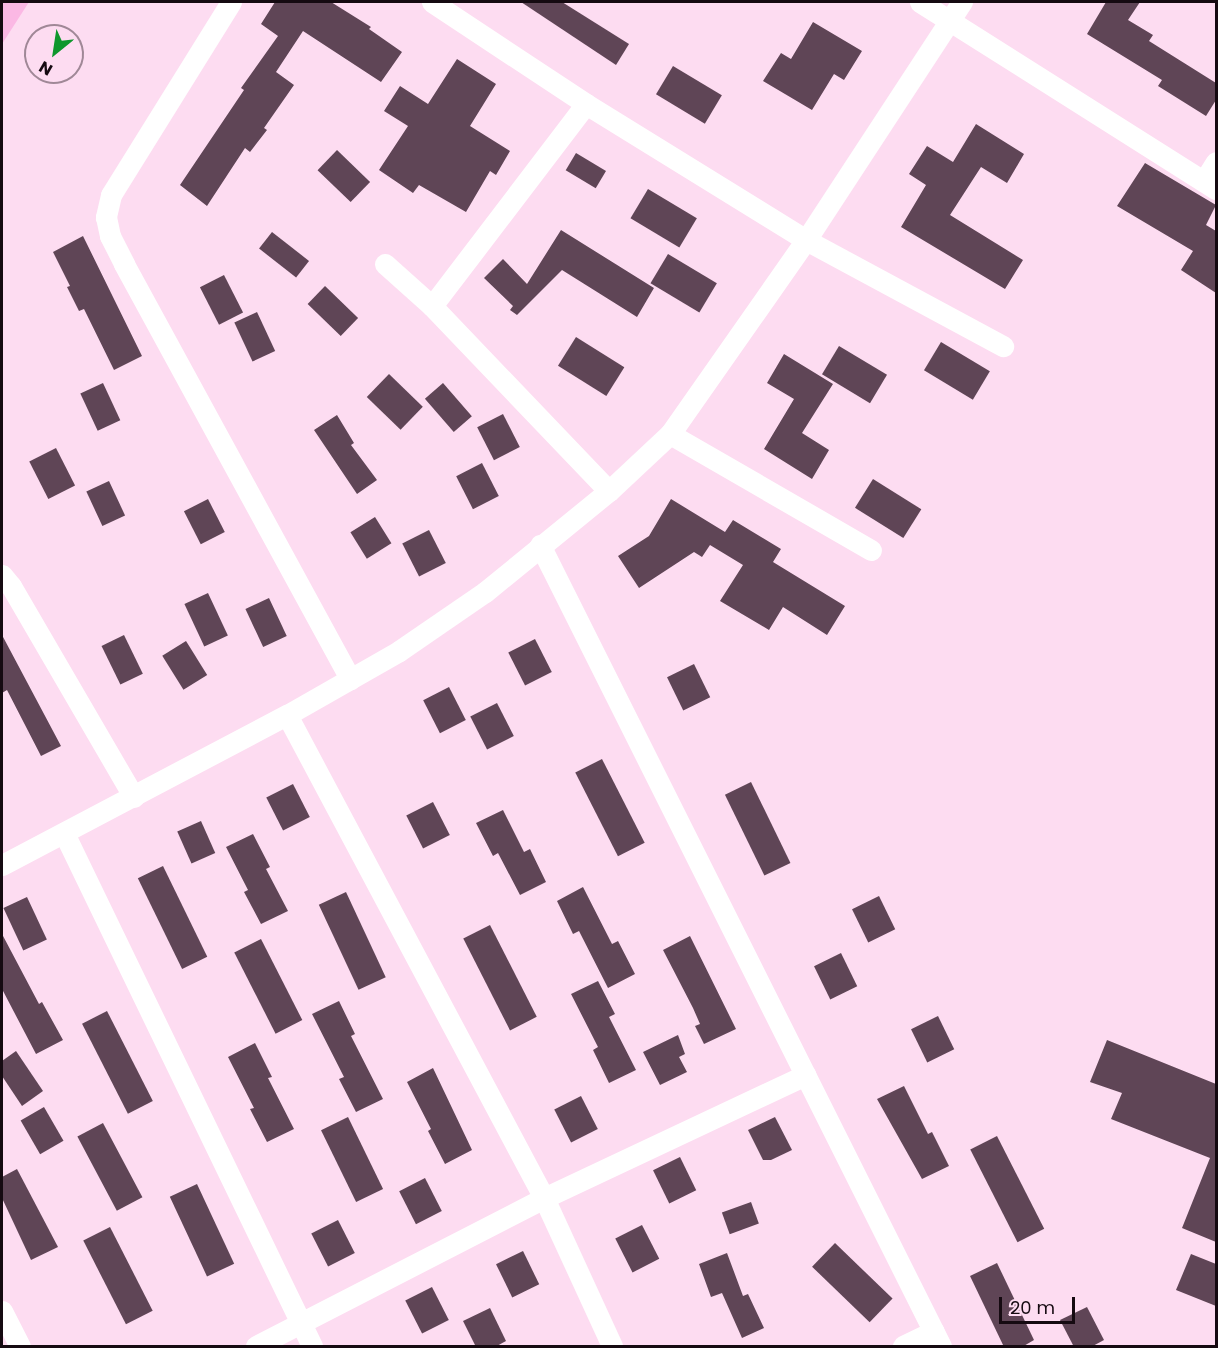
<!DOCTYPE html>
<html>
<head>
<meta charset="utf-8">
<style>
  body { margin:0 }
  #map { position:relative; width:1218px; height:1348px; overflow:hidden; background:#fddcf1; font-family:Poppins,sans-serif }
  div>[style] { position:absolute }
  .green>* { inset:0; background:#fbb8e4 }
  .building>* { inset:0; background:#5f4556; transform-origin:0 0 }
  .street>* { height:21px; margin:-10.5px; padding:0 10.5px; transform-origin:10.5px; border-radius:10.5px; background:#fff }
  span { translate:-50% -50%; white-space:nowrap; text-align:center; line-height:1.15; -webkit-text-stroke:6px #fddcf1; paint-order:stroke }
  .frame { position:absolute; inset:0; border:3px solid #150a11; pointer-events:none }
  .north { position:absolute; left:24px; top:24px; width:60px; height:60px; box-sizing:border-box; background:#fddcf1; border:2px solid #a08897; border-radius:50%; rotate:210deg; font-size:16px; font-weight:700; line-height:24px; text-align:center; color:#150a11 }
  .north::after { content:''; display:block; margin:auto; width:21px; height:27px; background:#0f972d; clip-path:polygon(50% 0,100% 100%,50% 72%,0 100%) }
  .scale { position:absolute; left:999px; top:1297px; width:76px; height:27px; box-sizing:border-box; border:3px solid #150a11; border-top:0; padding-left:8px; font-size:18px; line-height:21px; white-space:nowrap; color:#150a11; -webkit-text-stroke:4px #fddcf1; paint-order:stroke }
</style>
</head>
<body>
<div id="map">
  <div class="green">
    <div style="clip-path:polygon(2px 2px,29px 2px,2px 44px)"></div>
  </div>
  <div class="building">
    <div style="clip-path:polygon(275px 2px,331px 2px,371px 27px,369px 29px,402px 52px,381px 82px,303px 31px,276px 72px,294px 85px,264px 128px,267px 130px,250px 152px,245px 148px,207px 206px,180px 185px,244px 90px,241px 88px,278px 36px,261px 24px)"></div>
    <div style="clip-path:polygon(521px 2px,562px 2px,629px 44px,616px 65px)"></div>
    <div style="clip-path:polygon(1106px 2px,1140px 2px,1128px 20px,1153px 35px,1149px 41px,1216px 83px,1216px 100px,1206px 116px,1158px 86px,1162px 80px,1087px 34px)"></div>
    <div style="clip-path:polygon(813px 22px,862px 51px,844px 80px,834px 74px,812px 110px,763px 81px,781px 53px,791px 59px)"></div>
    <div style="clip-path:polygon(457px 59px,496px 84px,470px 126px,510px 151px,496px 175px,490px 171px,466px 212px,419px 185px,413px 193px,379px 170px,408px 126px,384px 111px,400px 86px,428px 104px)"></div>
    <div style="left:673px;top:66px;width:57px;height:33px;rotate:31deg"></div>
    <div style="clip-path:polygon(976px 124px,1024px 154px,1007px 183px,981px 167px,950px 215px,1023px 260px,1005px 289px,901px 227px,926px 185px,909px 174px,927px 146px,953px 162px)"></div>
    <div style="left:337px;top:150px;width:46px;height:28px;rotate:44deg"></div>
    <div style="left:576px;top:153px;width:35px;height:20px;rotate:31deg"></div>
    <div style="clip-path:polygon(1145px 163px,1216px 205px,1206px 225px,1216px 231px,1216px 293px,1181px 270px,1193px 251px,1117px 206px)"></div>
    <div style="left:648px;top:189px;width:57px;height:34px;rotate:31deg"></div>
    <div style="clip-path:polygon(561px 230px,654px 288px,637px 317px,562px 270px,517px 315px,510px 310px,513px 306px,484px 278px,503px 259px,527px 284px)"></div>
    <div style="left:272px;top:232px;width:47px;height:21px;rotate:38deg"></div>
    <div style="clip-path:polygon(83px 236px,142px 356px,114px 370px,84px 309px,79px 311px,67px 287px,70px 286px,53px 252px)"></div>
    <div style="left:668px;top:254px;width:57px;height:34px;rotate:31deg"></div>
    <div style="left:224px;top:275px;width:42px;height:27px;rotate:63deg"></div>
    <div style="left:325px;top:286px;width:46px;height:25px;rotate:44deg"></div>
    <div style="left:257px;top:312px;width:43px;height:25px;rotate:65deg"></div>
    <div style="left:576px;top:337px;width:57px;height:34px;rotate:32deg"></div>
    <div style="left:941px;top:342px;width:57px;height:33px;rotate:31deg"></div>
    <div style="left:839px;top:346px;width:56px;height:33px;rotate:31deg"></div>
    <div style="clip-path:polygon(784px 354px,833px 384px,802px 433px,829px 450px,812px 479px,764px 449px,794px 399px,767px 383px)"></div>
    <div style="left:389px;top:374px;width:47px;height:32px;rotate:44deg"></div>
    <div style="left:103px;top:383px;width:41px;height:25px;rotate:65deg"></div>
    <div style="left:443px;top:383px;width:44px;height:24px;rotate:49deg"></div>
    <div style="left:503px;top:414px;width:37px;height:29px;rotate:63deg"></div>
    <div style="clip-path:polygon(337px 415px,354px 443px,351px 445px,377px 480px,357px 494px,314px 430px)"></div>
    <div style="left:56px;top:448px;width:42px;height:30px;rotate:63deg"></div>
    <div style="left:482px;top:463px;width:37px;height:29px;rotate:63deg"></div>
    <div style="left:873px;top:479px;width:57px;height:34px;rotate:32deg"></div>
    <div style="left:109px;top:481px;width:38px;height:25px;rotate:65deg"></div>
    <div style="left:208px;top:499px;width:37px;height:27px;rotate:63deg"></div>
    <div style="clip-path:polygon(671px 499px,725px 532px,733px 520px,781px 549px,773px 562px,845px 606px,827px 635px,783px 607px,769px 630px,720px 601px,743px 565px,710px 545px,702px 557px,694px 552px,639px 588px,618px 556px,649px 536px)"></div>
    <div style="left:375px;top:517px;width:31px;height:29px;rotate:58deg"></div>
    <div style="left:429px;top:530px;width:37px;height:30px;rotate:63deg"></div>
    <div style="left:208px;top:593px;width:47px;height:26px;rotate:65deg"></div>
    <div style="left:269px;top:598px;width:42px;height:26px;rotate:65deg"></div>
    <div style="clip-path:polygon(2px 635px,61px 746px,41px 756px,7px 690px,2px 693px)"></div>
    <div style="left:124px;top:635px;width:43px;height:25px;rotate:64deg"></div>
    <div style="left:535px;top:639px;width:37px;height:30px;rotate:63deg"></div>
    <div style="left:186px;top:641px;width:40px;height:28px;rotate:58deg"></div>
    <div style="left:694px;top:664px;width:37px;height:30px;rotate:64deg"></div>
    <div style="left:449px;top:687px;width:37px;height:29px;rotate:63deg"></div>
    <div style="left:497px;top:703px;width:37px;height:30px;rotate:63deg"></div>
    <div style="left:602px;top:759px;width:94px;height:30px;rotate:63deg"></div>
    <div style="left:751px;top:782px;width:90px;height:29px;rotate:64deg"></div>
    <div style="left:293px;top:784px;width:37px;height:30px;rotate:63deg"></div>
    <div style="left:433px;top:802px;width:37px;height:30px;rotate:63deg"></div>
    <div style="clip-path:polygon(503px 810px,524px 852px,530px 849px,546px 882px,520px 895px,498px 853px,493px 856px,476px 823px)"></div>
    <div style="left:201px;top:821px;width:35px;height:26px;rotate:66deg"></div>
    <div style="clip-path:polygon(253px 834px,270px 867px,266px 869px,288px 911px,261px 924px,244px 892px,248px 890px,226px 847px)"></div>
    <div style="left:163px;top:866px;width:101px;height:28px;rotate:64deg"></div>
    <div style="clip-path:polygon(583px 887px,612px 944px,618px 941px,635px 974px,608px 988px,579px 931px,573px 934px,557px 901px)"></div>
    <div style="left:346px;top:892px;width:94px;height:30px;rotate:65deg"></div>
    <div style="left:879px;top:896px;width:37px;height:30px;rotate:64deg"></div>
    <div style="left:27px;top:897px;width:47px;height:26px;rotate:65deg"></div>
    <div style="left:490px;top:925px;width:103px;height:30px;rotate:63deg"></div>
    <div style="clip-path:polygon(2px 934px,39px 1004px,42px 1002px,63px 1040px,36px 1054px,2px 989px)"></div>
    <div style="clip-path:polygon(690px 936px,736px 1029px,704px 1044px,695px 1026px,700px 1024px,693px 1008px,663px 950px)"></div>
    <div style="left:261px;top:939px;width:91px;height:30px;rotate:63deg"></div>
    <div style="left:841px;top:953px;width:37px;height:30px;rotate:64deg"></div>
    <div style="clip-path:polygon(598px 981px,615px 1014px,609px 1017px,636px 1070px,609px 1083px,593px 1050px,598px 1047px,571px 994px)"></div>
    <div style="clip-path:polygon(339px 1001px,355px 1034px,351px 1036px,383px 1099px,356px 1112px,339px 1079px,344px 1077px,312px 1014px)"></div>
    <div style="left:107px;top:1011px;width:101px;height:28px;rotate:63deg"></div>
    <div style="left:938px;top:1016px;width:37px;height:30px;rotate:64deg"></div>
    <div style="clip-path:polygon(678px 1035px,685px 1054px,679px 1057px,687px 1072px,660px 1085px,643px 1052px)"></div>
    <div style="clip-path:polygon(1107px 1040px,1216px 1084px,1216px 1242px,1182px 1228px,1210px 1158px,1111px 1119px,1122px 1093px,1090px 1082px)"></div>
    <div style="clip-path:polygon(255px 1043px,272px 1077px,268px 1078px,294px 1129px,267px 1142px,250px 1109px,254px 1108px,228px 1057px)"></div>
    <div style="clip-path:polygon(16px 1051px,43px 1091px,22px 1106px,2px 1076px,2px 1061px)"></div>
    <div style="clip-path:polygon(433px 1068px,472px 1150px,445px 1164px,428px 1131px,431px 1129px,407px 1082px)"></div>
    <div style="clip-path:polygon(904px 1086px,928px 1134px,932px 1132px,949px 1166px,922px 1179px,877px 1099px)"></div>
    <div style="left:581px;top:1096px;width:37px;height:30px;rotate:63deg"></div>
    <div style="left:44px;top:1107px;width:39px;height:27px;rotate:60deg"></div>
    <div style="left:348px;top:1117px;width:80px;height:30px;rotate:64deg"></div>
    <div style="clip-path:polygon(775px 1117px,792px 1150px,771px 1160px,763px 1160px,748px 1130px)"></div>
    <div style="left:103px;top:1123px;width:84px;height:29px;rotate:62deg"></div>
    <div style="left:997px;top:1136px;width:104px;height:30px;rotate:63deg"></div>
    <div style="left:680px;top:1157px;width:37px;height:30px;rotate:64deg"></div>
    <div style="clip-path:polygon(17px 1169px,58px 1247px,31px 1260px,2px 1198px,2px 1177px)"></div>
    <div style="left:425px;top:1178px;width:37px;height:29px;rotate:63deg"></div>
    <div style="left:197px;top:1184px;width:88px;height:30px;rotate:65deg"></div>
    <div style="left:751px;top:1202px;width:23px;height:31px;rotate:70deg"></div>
    <div style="left:338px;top:1220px;width:37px;height:30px;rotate:63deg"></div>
    <div style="left:642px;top:1225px;width:38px;height:30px;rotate:63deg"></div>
    <div style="left:110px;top:1227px;width:94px;height:30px;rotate:63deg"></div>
    <div style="left:835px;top:1243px;width:80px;height:33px;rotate:44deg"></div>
    <div style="left:523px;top:1251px;width:37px;height:30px;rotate:64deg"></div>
    <div style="clip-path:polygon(727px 1253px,743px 1296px,748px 1294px,764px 1328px,742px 1338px,722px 1293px,711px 1297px,699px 1264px)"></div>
    <div style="clip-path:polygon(1191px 1254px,1216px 1264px,1216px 1306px,1176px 1290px)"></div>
    <div style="clip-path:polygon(997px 1263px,1034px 1340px,1022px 1347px,1004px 1347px,970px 1276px)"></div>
    <div style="left:432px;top:1287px;width:37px;height:30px;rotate:63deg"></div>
    <div style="clip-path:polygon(1087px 1307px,1104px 1340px,1091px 1347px,1074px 1347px,1060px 1320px)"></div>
    <div style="clip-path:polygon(490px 1308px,506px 1341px,495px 1347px,476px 1347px,463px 1321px)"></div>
  </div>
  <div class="street">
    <div style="left:231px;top:2px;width:227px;rotate:121.9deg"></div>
    <div style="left:111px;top:195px;width:23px;rotate:103deg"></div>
    <div style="left:106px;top:217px;width:19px;rotate:78deg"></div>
    <div style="left:110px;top:236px;width:31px;rotate:63deg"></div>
    <div style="left:124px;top:264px;width:473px;rotate:61.4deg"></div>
    <div style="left:432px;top:2px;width:185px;rotate:33.5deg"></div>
    <div style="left:586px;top:104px;width:259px;rotate:31.7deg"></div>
    <div style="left:806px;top:240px;width:224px;rotate:28.3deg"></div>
    <div style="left:920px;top:2px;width:350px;rotate:32.3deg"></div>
    <div style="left:1204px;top:181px;width:22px;rotate:-58deg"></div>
    <div style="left:385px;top:264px;width:63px;rotate:41.8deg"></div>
    <div style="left:432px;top:306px;width:256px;rotate:46.3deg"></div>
    <div style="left:432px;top:306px;width:254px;rotate:-52.7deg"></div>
    <div style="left:670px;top:434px;width:232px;rotate:30deg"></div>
    <div style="left:540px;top:545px;width:896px;rotate:63.41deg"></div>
    <div style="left:2px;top:575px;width:14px;rotate:51deg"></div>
    <div style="left:11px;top:586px;width:244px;rotate:59.8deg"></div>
    <div style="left:287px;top:715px;width:547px;rotate:61.98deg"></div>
    <div style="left:544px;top:1198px;width:163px;rotate:65.3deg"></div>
    <div style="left:64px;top:833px;width:570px;rotate:64.2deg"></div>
    <div style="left:2px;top:865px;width:322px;rotate:-27.8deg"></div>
    <div style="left:287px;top:715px;width:129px;rotate:-29.7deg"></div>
    <div style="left:399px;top:651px;width:104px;rotate:-34.5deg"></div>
    <div style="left:485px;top:592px;width:160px;rotate:-39.2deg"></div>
    <div style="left:609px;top:491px;width:83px;rotate:-43.1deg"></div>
    <div style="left:670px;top:434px;width:237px;rotate:-55deg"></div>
    <div style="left:806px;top:240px;width:285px;rotate:-56.8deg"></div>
    <div style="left:2px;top:1311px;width:39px;rotate:63deg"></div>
    <div style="left:256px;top:1346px;width:324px;rotate:-27.2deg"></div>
    <div style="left:544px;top:1198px;width:289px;rotate:-25.2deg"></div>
    <div style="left:903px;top:1346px;width:34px;rotate:-26deg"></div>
  </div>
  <div class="frame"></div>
  <div class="north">N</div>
  <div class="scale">20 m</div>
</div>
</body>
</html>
